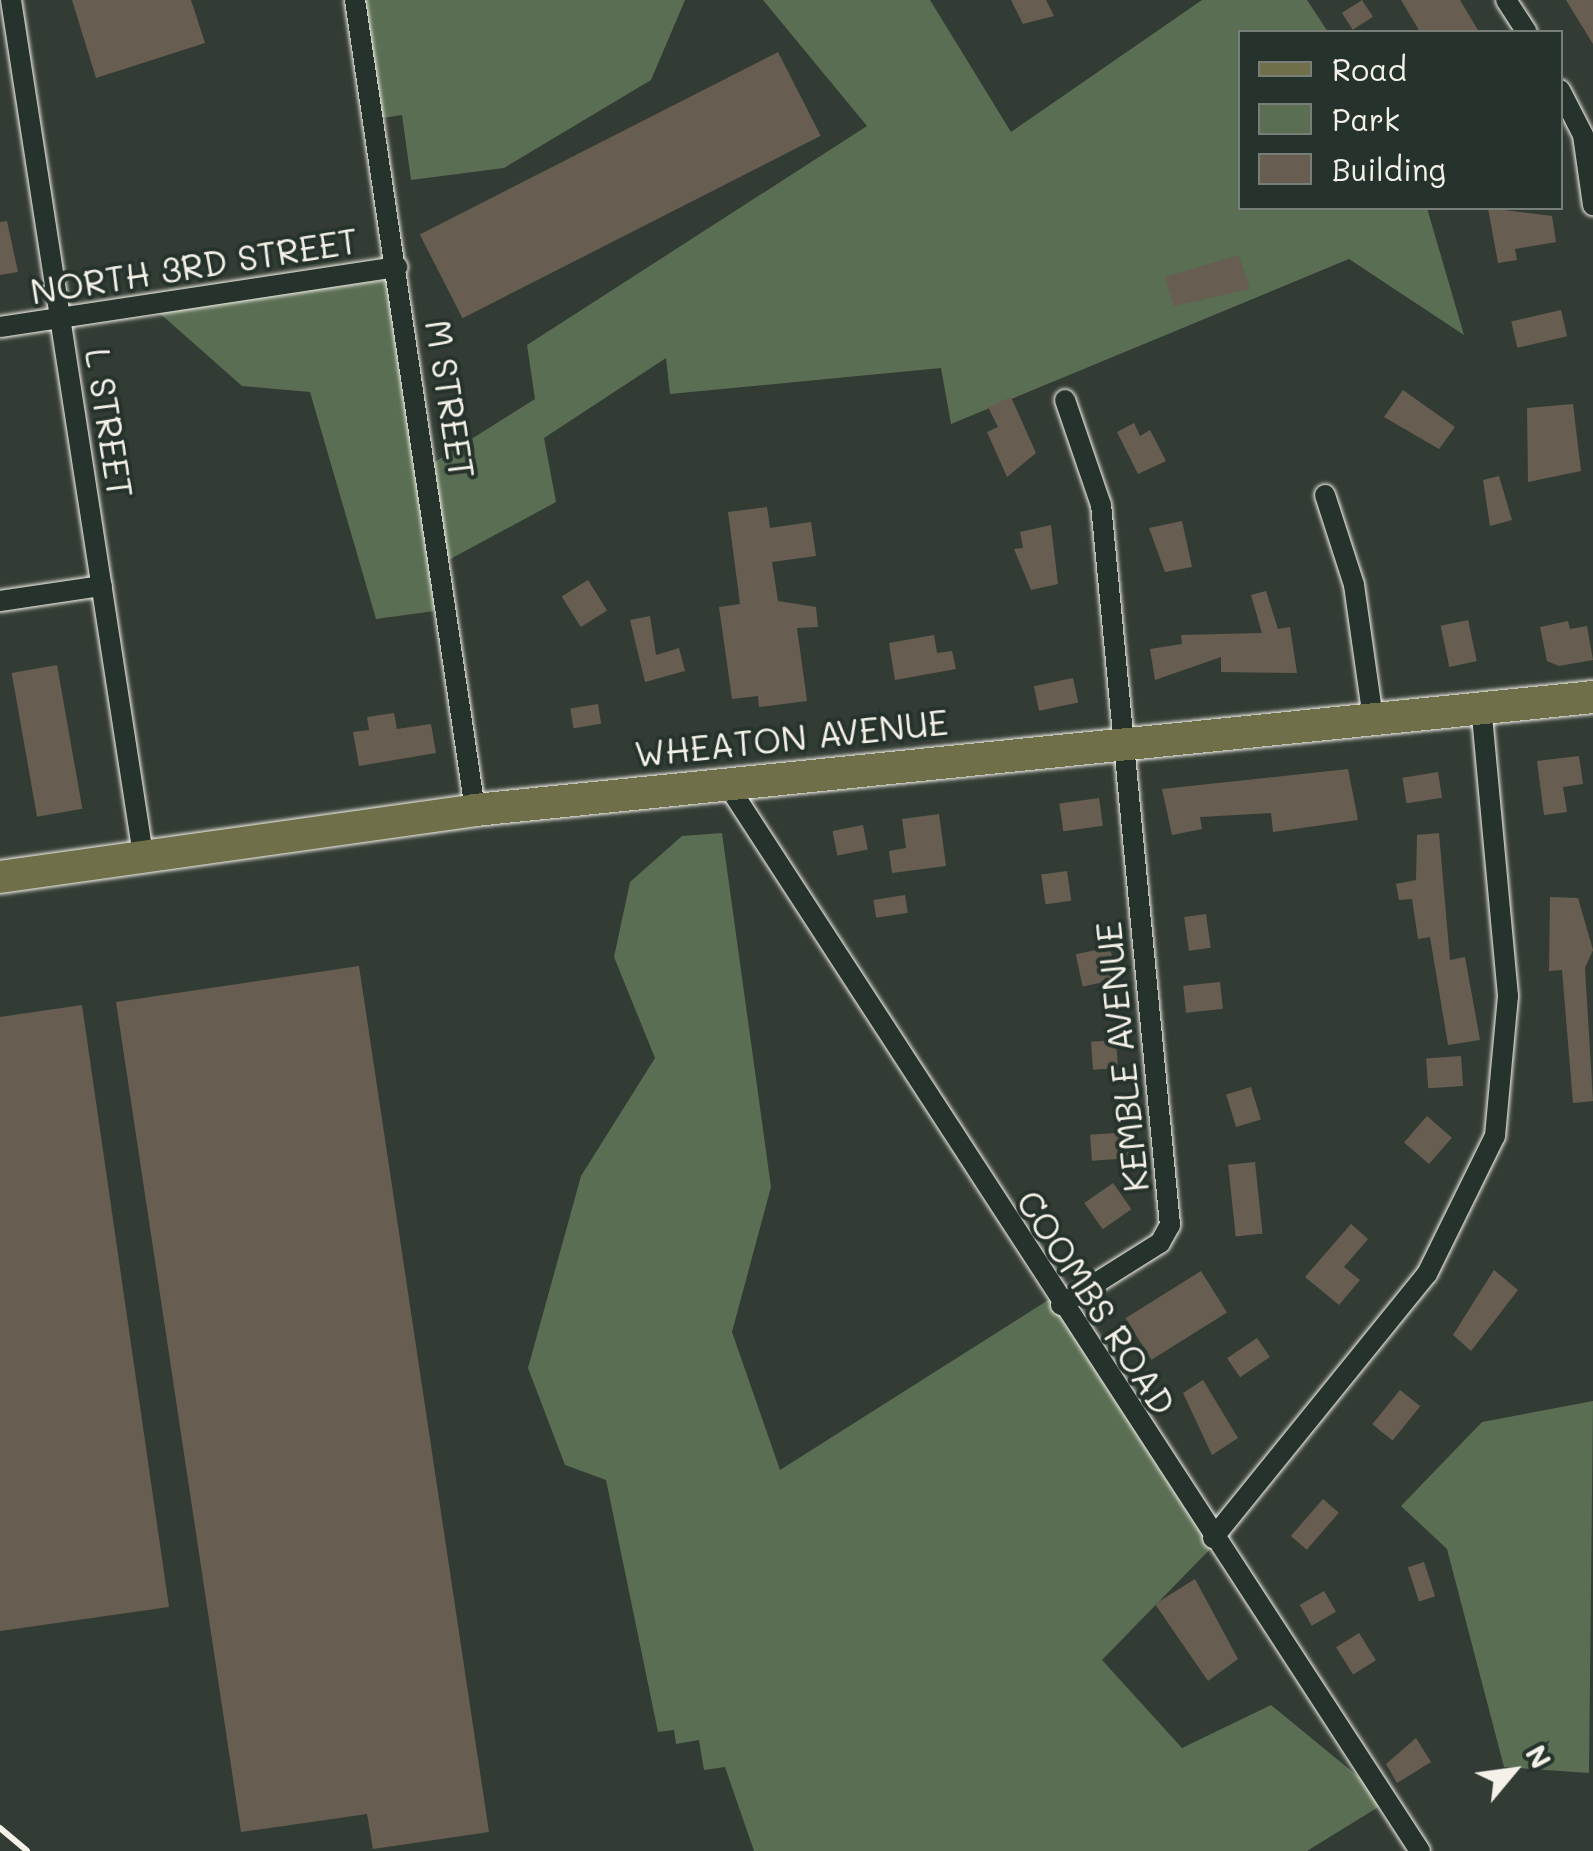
<!DOCTYPE html>
<html>
<head>
<meta charset="utf-8">
<style>
  body { margin:0 }
  #map { position:relative; width:1593px; height:1851px; overflow:hidden; background:#333c34; font-family:Mali,sans-serif }
  div>[style] { position:absolute }
  .green>* { inset:0; background:#596e53 }
  .building>* { inset:0; background:#675e51; transform-origin:0 0 }
  .roads { filter:drop-shadow(0 0 2px #f4f1e8) drop-shadow(0 0 2px #f4f1e8) }
  .street>* { height:20px; margin:-10px; padding:0 10px; transform-origin:10px; border-radius:10px; background:#26332d }
  .primary>* { height:32px; margin:-16px; padding:0 16px; transform-origin:16px; border-radius:16px; background:#6f704a }
  .rail>* { height:6px; margin:-3px; padding:0 3px; transform-origin:3px; border-radius:3px; background:#f4f1e8 }
  span { translate:-50% -50%; white-space:nowrap; text-align:center; line-height:1.15; -webkit-text-stroke:8px #26332d; paint-order:stroke }
  .street-label { font-size:35px; color:#f4f1e8 }
  .legend { position:absolute; left:1238px; top:30px; width:325px; height:180px; box-sizing:border-box; background:#26332d; border:2px solid #787f78; margin:0; padding:12px 18px; list-style:none; font-size:30px; color:#f4f1e8 }
  .legend li { display:flex; align-items:center; gap:20px; height:50px }
  .legend b { width:50px; border:2px solid #787f78 }
  .north { position:absolute; left:1463px; top:1721px; width:100px; height:100px; -webkit-text-stroke:8px #26332d; paint-order:stroke; rotate:61deg; font-size:28px; font-weight:700; line-height:40px; text-align:center; color:#f4f1e8 }
  .north::after { content:''; display:block; margin:auto; width:35px; height:45px; background:#f4f1e8; clip-path:polygon(50% 0,100% 100%,50% 72%,0 100%) }
</style>
</head>
<body>
<div id="map">
  <div class="green">
    <div style="clip-path:polygon(355px 0,685px 0,651px 80px,504px 168px,411px 180px,402px 115px,376px 119px)"></div>
    <div style="clip-path:polygon(763px 0,930px 0,1011px 132px,1202px 0,1307px 0,1328px 32px,1240px 32px,1240px 208px,1427px 208px,1464px 335px,1349px 259px,951px 424px,941px 368px,670px 394px,666px 358px,544px 438px,556px 502px,443px 563px,449px 609px,376px 619px,310px 392px,242px 386px,156px 310px,401px 278px,430px 465px,535px 399px,527px 345px,867px 126px)"></div>
    <div style="clip-path:polygon(722px 833px,771px 1187px,732px 1332px,780px 1470px,1053px 1297px,1216px 1543px,1102px 1660px,1182px 1748px,1271px 1705px,1388px 1801px,1307px 1851px,754px 1851px,725px 1767px,704px 1770px,699px 1740px,676px 1744px,674px 1730px,658px 1732px,606px 1480px,565px 1465px,528px 1368px,581px 1176px,655px 1058px,614px 957px,630px 882px,682px 836px)"></div>
    <div style="clip-path:polygon(1593px 1401px,1589px 1773px,1504px 1767px,1447px 1549px,1401px 1506px,1482px 1422px)"></div>
  </div>
  <div class="building">
    <div style="clip-path:polygon(72px 0,191px 0,205px 43px,96px 78px)"></div>
    <div style="clip-path:polygon(1011px 0,1046px 0,1054px 16px,1023px 24px)"></div>
    <div style="left:1362px;top:0;width:20px;height:24px;rotate:57deg"></div>
    <div style="clip-path:polygon(1401px 0,1460px 0,1479px 32px,1420px 32px)"></div>
    <div style="clip-path:polygon(1566px 0,1593px 0,1593px 44px)"></div>
    <div style="left:778px;top:52px;width:94px;height:402px;rotate:63deg"></div>
    <div style="clip-path:polygon(1488px 208px,1552px 216px,1556px 242px,1515px 249px,1517px 260px,1498px 263px)"></div>
    <div style="clip-path:polygon(7px 221px,18px 272px,0 275px,0 222px)"></div>
    <div style="clip-path:polygon(1239px 255px,1250px 289px,1174px 306px,1165px 277px)"></div>
    <div style="left:1561px;top:310px;width:27px;height:51px;rotate:77deg"></div>
    <div style="clip-path:polygon(1403px 390px,1455px 427px,1439px 449px,1384px 417px)"></div>
    <div style="clip-path:polygon(1011px 397px,1036px 453px,1007px 477px,987px 432px,998px 427px,988px 407px)"></div>
    <div style="clip-path:polygon(1573px 404px,1581px 471px,1528px 482px,1527px 408px)"></div>
    <div style="clip-path:polygon(1134px 423px,1140px 436px,1150px 430px,1166px 461px,1138px 474px,1117px 432px)"></div>
    <div style="clip-path:polygon(1499px 476px,1512px 520px,1490px 526px,1483px 480px)"></div>
    <div style="clip-path:polygon(767px 507px,770px 528px,811px 522px,816px 556px,772px 562px,778px 601px,816px 607px,818px 627px,797px 628px,807px 701px,759px 707px,758px 696px,732px 699px,719px 607px,740px 604px,728px 512px)"></div>
    <div style="clip-path:polygon(1182px 521px,1192px 567px,1165px 572px,1149px 528px)"></div>
    <div style="clip-path:polygon(1051px 525px,1058px 584px,1031px 590px,1014px 549px,1023px 548px,1020px 532px)"></div>
    <div style="left:588px;top:580px;width:36px;height:31px;rotate:58deg"></div>
    <div style="clip-path:polygon(1266px 591px,1278px 629px,1290px 627px,1297px 673px,1221px 672px,1221px 657px,1155px 680px,1150px 649px,1182px 644px,1181px 635px,1262px 633px,1251px 595px)"></div>
    <div style="clip-path:polygon(650px 616px,656px 655px,679px 648px,685px 671px,645px 682px,630px 620px)"></div>
    <div style="left:1468px;top:620px;width:42px;height:28px;rotate:78deg"></div>
    <div style="clip-path:polygon(1568px 621px,1570px 629px,1587px 626px,1593px 660px,1559px 666px,1547px 661px,1540px 627px)"></div>
    <div style="clip-path:polygon(934px 635px,937px 653px,952px 651px,956px 669px,895px 680px,889px 643px)"></div>
    <div style="left:57px;top:665px;width:146px;height:46px;rotate:80deg"></div>
    <div style="left:1073px;top:678px;width:25px;height:40px;rotate:78deg"></div>
    <div style="left:598px;top:704px;width:20px;height:28px;rotate:81deg"></div>
    <div style="clip-path:polygon(394px 713px,397px 729px,431px 724px,436px 753px,359px 766px,353px 732px,369px 730px,367px 717px)"></div>
    <div style="clip-path:polygon(1579px 756px,1583px 784px,1563px 787px,1567px 812px,1544px 815px,1537px 761px)"></div>
    <div style="clip-path:polygon(1348px 769px,1358px 820px,1273px 832px,1271px 813px,1200px 817px,1202px 829px,1172px 835px,1162px 789px)"></div>
    <div style="left:1438px;top:772px;width:26px;height:36px;rotate:81deg"></div>
    <div style="left:1099px;top:798px;width:28px;height:40px;rotate:82deg"></div>
    <div style="clip-path:polygon(939px 814px,946px 866px,892px 873px,889px 851px,906px 848px,902px 819px)"></div>
    <div style="left:863px;top:825px;width:25px;height:31px;rotate:79deg"></div>
    <div style="clip-path:polygon(1439px 833px,1450px 960px,1465px 957px,1480px 1040px,1448px 1045px,1430px 937px,1418px 939px,1412px 899px,1399px 900px,1396px 884px,1416px 880px,1417px 835px)"></div>
    <div style="left:1067px;top:871px;width:30px;height:26px;rotate:82deg"></div>
    <div style="left:905px;top:895px;width:18px;height:32px;rotate:81deg"></div>
    <div style="clip-path:polygon(1550px 897px,1578px 898px,1593px 950px,1585px 968px,1593px 1101px,1573px 1103px,1562px 970px,1549px 971px)"></div>
    <div style="left:1206px;top:914px;width:34px;height:22px;rotate:82deg"></div>
    <div style="left:1110px;top:947px;width:33px;height:35px;rotate:78deg"></div>
    <div style="clip-path:polygon(359px 966px,489px 1832px,373px 1849px,367px 1814px,241px 1832px,116px 1002px)"></div>
    <div style="left:1220px;top:982px;width:27px;height:37px;rotate:84deg"></div>
    <div style="clip-path:polygon(82px 1005px,169px 1607px,0 1631px,0 1017px)"></div>
    <div style="left:1116px;top:1040px;width:28px;height:25px;rotate:86deg"></div>
    <div style="left:1461px;top:1056px;width:30px;height:35px;rotate:86deg"></div>
    <div style="left:1251px;top:1087px;width:34px;height:26px;rotate:73deg"></div>
    <div style="left:1427px;top:1116px;width:33px;height:35px;rotate:41deg"></div>
    <div style="left:1130px;top:1132px;width:26px;height:40px;rotate:86deg"></div>
    <div style="left:1255px;top:1162px;width:72px;height:27px;rotate:84deg"></div>
    <div style="left:1113px;top:1183px;width:32px;height:35px;rotate:55deg"></div>
    <div style="clip-path:polygon(1351px 1224px,1368px 1239px,1344px 1267px,1360px 1280px,1339px 1305px,1305px 1277px)"></div>
    <div style="clip-path:polygon(1494px 1270px,1518px 1290px,1471px 1351px,1453px 1335px)"></div>
    <div style="left:1201px;top:1271px;width:49px;height:89px;rotate:58deg"></div>
    <div style="left:1257px;top:1338px;width:23px;height:36px;rotate:56deg"></div>
    <div style="clip-path:polygon(1203px 1380px,1238px 1438px,1212px 1455px,1183px 1393px)"></div>
    <div style="left:1400px;top:1390px;width:26px;height:44px;rotate:39deg"></div>
    <div style="left:1323px;top:1499px;width:21px;height:49px;rotate:41deg"></div>
    <div style="left:1424px;top:1562px;width:36px;height:17px;rotate:72deg"></div>
    <div style="clip-path:polygon(1195px 1579px,1238px 1659px,1208px 1681px,1155px 1604px)"></div>
    <div style="left:1324px;top:1591px;width:24px;height:28px;rotate:60deg"></div>
    <div style="left:1359px;top:1633px;width:32px;height:27px;rotate:58deg"></div>
    <div style="clip-path:polygon(1416px 1738px,1431px 1762px,1397px 1783px,1386px 1764px)"></div>
  </div>
  <div class="roads">
    <div class="street">
      <div style="left:11px;top:0;width:865px;rotate:81.22deg"></div>
      <div style="left:355px;top:0;width:819px;rotate:81.57deg"></div>
      <div style="left:1506px;top:0;width:38px;rotate:57deg"></div>
      <div style="left:1560px;top:90px;width:51px;rotate:62.9deg"></div>
      <div style="left:1583px;top:135px;width:71px;rotate:81.9deg"></div>
      <div style="left:0;top:327px;width:402px;rotate:-8.6deg"></div>
      <div style="left:1325px;top:495px;width:95px;rotate:72.1deg"></div>
      <div style="left:1354px;top:585px;width:135px;rotate:81.9deg"></div>
      <div style="left:0;top:601px;width:103px;rotate:-8.4deg"></div>
      <div style="left:727px;top:784px;width:1272px;rotate:57deg"></div>
      <div style="left:1061px;top:1305px;width:117px;rotate:-32.1deg"></div>
      <div style="left:1160px;top:1243px;width:21px;rotate:-61deg"></div>
      <div style="left:1170px;top:1225px;width:723px;rotate:-95.47deg"></div>
      <div style="left:1101px;top:505px;width:111px;rotate:-108.9deg"></div>
      <div style="left:1213px;top:1538px;width:340px;rotate:-51deg"></div>
      <div style="left:1427px;top:1274px;width:154px;rotate:-63.8deg"></div>
      <div style="left:1495px;top:1136px;width:141px;rotate:-84.7deg"></div>
      <div style="left:1508px;top:996px;width:290px;rotate:-95.3deg"></div>
    </div>
    <div class="primary">
      <div style="left:0;top:877px;width:480px;rotate:-8deg"></div>
      <div style="left:475px;top:810px;width:1124px;rotate:-5.77deg"></div>
    </div>
  </div>
  <div class="rail">
    <div style="left:0;top:1828px;width:35px;rotate:40deg"></div>
  </div>
  <div class="street-label">
    <span style="left:194px;top:265px;rotate:-9deg">NORTH 3RD STREET</span>
    <span style="left:451px;top:399px;rotate:81deg">M STREET</span>
    <span style="left:110px;top:423px;rotate:81deg">L STREET</span>
    <span style="left:791px;top:737px;rotate:-6deg">WHEATON AVENUE</span>
    <span style="left:1121px;top:1057px;rotate:-96deg">KEMBLE AVENUE</span>
    <span style="left:1097px;top:1302px;rotate:57deg">COOMBS ROAD</span>
  </div>
  <ul class="legend">
  <li><b style="height:12px;background:#6f704a"></b>Road</li>
  <li><b style="height:28px;background:#596e53"></b>Park</li>
  <li><b style="height:28px;background:#675e51"></b>Building</li>
  </ul>
  <div class="north">N</div>
</div>
</body>
</html>
